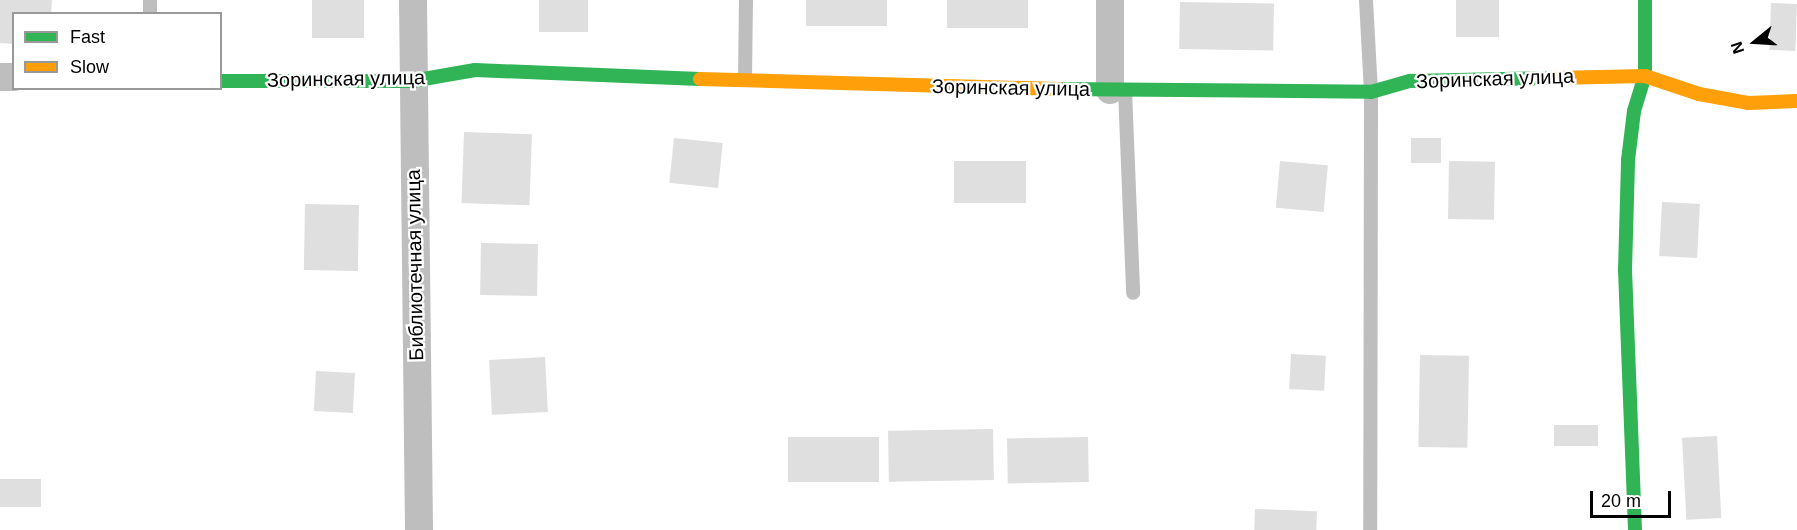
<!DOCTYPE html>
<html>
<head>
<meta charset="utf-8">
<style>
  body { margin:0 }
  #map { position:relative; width:1797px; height:530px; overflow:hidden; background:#fff; font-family:Arial,sans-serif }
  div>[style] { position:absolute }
  .building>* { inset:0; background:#dfdfdf; transform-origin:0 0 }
  .lane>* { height:14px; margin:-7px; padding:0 7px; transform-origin:7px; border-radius:7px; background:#bebebe }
  .street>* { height:28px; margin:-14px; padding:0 14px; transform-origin:14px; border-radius:14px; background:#bebebe }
  .fast>* { height:14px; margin:-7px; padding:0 7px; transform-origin:7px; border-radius:7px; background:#30b455 }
  .slow>* { height:14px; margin:-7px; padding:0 7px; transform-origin:7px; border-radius:7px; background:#ff9f0a }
  span { translate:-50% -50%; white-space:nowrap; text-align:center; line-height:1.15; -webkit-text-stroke:4.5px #fff; paint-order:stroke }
  .street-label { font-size:20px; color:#000 }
  .legend { position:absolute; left:12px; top:12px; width:210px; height:78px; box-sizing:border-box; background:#fff; border:2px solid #999; margin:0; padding:8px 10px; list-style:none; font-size:18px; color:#000 }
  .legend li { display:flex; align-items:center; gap:12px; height:30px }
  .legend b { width:30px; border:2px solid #999 }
  .north { position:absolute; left:1725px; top:12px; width:60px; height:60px; -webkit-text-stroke:4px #fff; paint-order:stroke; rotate:252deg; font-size:16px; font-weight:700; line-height:24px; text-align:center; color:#000 }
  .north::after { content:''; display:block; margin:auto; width:21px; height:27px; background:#000; clip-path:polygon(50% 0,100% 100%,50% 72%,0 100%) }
  .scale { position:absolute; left:1590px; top:491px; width:81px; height:27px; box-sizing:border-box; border:3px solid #000; border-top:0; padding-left:8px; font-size:18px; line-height:21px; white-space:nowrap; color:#000; -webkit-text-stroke:4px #fff; paint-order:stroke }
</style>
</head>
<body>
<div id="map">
  <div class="building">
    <div style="clip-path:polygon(0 0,52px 0,51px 14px,14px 14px,14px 44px,0 43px)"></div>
    <div style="left:312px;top:0;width:52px;height:38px"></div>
    <div style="left:539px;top:0;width:49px;height:32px"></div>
    <div style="left:806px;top:0;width:81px;height:26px"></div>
    <div style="left:947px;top:0;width:81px;height:28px"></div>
    <div style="left:1456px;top:0;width:43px;height:37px"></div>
    <div style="left:1180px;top:2px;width:94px;height:47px;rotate:1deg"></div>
    <div style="left:1771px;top:3px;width:26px;height:47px;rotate:2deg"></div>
    <div style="left:464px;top:132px;width:68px;height:71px;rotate:2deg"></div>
    <div style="left:674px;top:138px;width:49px;height:45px;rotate:6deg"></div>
    <div style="left:1441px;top:138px;width:25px;height:30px;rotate:90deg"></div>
    <div style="left:1026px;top:161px;width:42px;height:72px;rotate:90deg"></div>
    <div style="left:1280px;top:161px;width:48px;height:47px;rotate:5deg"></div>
    <div style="left:1449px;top:161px;width:46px;height:58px;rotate:1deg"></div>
    <div style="left:1662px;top:202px;width:38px;height:54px;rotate:3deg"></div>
    <div style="left:305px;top:204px;width:54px;height:66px;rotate:1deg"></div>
    <div style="left:481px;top:243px;width:57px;height:52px;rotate:1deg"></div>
    <div style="left:1291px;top:354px;width:35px;height:35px;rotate:3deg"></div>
    <div style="left:1420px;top:355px;width:49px;height:92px;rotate:1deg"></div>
    <div style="left:545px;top:357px;width:55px;height:56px;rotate:87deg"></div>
    <div style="left:316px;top:371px;width:39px;height:40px;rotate:3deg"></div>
    <div style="left:1598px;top:425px;width:21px;height:44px;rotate:90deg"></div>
    <div style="left:993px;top:429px;width:51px;height:105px;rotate:89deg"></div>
    <div style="left:1717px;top:436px;width:82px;height:35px;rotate:87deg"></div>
    <div style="left:788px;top:437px;width:91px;height:45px"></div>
    <div style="left:1088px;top:437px;width:45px;height:81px;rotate:89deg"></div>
    <div style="left:0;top:479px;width:41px;height:28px"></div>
    <div style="left:1255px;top:509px;width:62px;height:21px;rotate:2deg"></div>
  </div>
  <div class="lane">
    <div style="left:1366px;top:0;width:92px;rotate:86.9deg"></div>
    <div style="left:1371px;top:92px;width:438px;rotate:90.1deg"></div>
    <div style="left:150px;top:14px;width:14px;rotate:-90deg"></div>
    <div style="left:745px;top:80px;width:80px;rotate:-89.3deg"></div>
    <div style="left:1125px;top:90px;width:203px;rotate:87.7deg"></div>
  </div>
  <div class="street">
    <div style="left:413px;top:0;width:530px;rotate:89.35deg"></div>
    <div style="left:1110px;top:0;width:90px;rotate:90deg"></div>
    <div style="left:0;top:77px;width:14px"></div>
  </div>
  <div class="fast">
    <div style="left:220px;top:81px;width:192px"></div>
    <div style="left:412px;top:81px;width:64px;rotate:-9.9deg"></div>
    <div style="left:475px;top:70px;width:225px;rotate:2.3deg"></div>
    <div style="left:1058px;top:89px;width:313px;rotate:0.5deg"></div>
    <div style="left:1371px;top:92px;width:41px;rotate:-15.8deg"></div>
    <div style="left:1410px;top:81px;width:144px;rotate:-1.2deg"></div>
    <div style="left:1635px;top:530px;width:260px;rotate:-92.2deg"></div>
    <div style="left:1625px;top:270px;width:110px;rotate:-88.4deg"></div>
    <div style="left:1628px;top:160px;width:49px;rotate:-83deg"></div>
    <div style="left:1634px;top:111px;width:37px;rotate:-73deg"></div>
    <div style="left:1645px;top:76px;width:76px;rotate:-90deg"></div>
  </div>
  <div class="slow">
    <div style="left:1554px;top:78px;width:91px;rotate:-1.3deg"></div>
    <div style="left:1645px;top:76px;width:57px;rotate:18.4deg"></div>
    <div style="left:1699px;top:94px;width:51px;rotate:10.2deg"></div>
    <div style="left:1749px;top:103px;width:48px;rotate:-2.4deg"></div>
    <div style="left:700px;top:79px;width:358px;rotate:1.6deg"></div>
  </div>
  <div class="street-label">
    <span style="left:346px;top:79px;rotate:-1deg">Зоринская улица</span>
    <span style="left:1495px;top:79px;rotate:-2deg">Зоринская улица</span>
    <span style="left:1011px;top:88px;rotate:1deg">Зоринская улица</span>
    <span style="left:415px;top:265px;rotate:-91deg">Библиотечная улица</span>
  </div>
  <ul class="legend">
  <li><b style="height:8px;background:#30b455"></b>Fast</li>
  <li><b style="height:8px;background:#ff9f0a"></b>Slow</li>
  </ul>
  <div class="north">N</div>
  <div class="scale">20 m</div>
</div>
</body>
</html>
